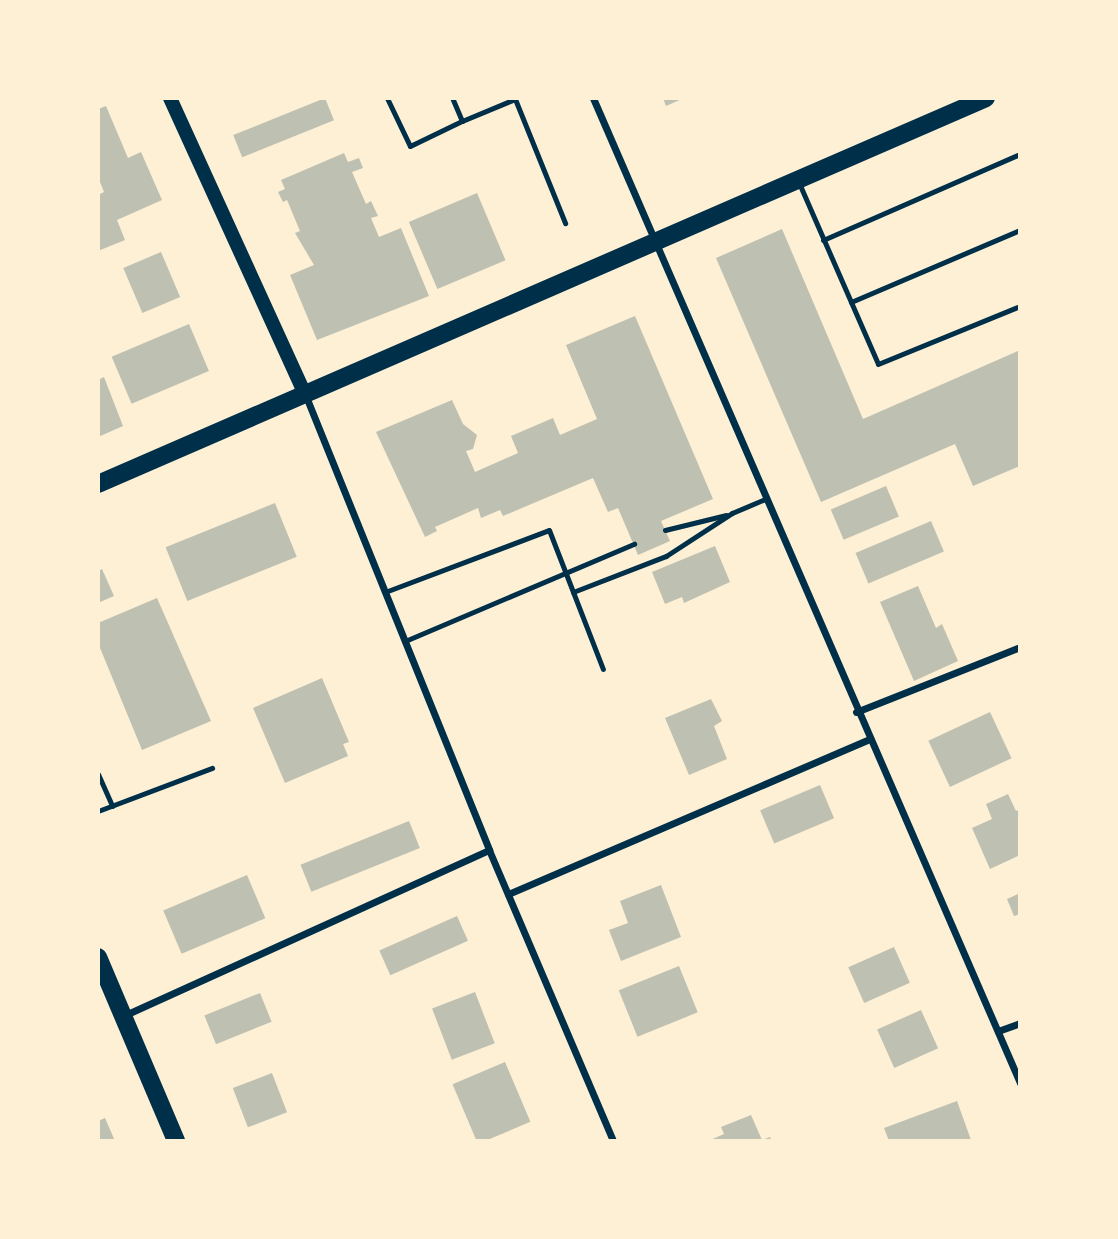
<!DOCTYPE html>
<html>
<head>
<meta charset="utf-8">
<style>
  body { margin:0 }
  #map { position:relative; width:1118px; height:1239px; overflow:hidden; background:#fdf0d5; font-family:Manrope,sans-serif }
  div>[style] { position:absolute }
  .building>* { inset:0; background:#bec0b2; transform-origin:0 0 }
  .service>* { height:5px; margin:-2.5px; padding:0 2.5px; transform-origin:2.5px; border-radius:2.5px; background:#003049 }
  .minor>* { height:7px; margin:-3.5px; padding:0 3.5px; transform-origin:3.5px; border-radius:3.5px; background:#003049 }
  .secondary>* { height:14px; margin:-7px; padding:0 7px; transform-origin:7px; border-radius:7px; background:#003049 }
  .primary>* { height:18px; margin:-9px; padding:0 9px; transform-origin:9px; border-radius:9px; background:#003049 }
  span { translate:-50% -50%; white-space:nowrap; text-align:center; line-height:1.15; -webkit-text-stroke:6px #fdf0d5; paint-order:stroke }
  .frame { position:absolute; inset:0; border:100px solid #fdf0d5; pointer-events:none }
</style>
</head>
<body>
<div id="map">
  <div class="building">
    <div style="left:325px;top:98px;width:24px;height:99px;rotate:68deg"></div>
    <div style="clip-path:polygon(663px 98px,684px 98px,666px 106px)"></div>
    <div style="clip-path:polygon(106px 106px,128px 158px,141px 152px,162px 200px,117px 220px,125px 240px,98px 251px,98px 195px,104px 192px,98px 177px,98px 109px)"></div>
    <div style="clip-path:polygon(344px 153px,348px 162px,359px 158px,363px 168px,352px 172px,366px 204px,371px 201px,378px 216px,371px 218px,379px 237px,401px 228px,429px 296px,317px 340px,290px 275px,314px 265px,295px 233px,300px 231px,287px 200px,283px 202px,278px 192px,285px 189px,281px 180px)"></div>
    <div style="left:477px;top:193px;width:73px;height:74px;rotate:67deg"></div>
    <div style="clip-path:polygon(782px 229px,863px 419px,1020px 350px,1020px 466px,973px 486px,955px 444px,821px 502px,716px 258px)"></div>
    <div style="left:161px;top:252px;width:49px;height:41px;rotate:67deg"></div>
    <div style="clip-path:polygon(635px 316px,713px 499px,661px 521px,670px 541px,638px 555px,618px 508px,608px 512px,593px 478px,503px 516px,500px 510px,481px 518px,478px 508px,435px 527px,437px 531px,425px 537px,376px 432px,452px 400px,463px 424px,477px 435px,473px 449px,466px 451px,475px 472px,518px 453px,511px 436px,553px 418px,560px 435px,597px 419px,566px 345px)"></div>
    <div style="left:189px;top:324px;width:51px;height:84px;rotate:67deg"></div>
    <div style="clip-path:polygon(104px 377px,123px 426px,98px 437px,98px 380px)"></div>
    <div style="left:886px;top:486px;width:33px;height:60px;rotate:67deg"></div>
    <div style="left:275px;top:503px;width:58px;height:118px;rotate:68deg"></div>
    <div style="left:931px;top:521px;width:33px;height:82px;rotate:67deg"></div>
    <div style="clip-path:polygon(715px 546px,730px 582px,684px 603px,682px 597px,665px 604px,652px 572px)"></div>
    <div style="clip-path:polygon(102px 569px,114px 596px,98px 603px,98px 571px)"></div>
    <div style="clip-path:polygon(918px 586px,936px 628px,942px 624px,958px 661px,914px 681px,880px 602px)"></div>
    <div style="clip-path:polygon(157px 598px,211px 721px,142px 750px,98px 643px,98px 623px)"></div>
    <div style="clip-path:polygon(322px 678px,349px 742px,343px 744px,348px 756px,285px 783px,253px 708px)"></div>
    <div style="clip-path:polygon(711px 699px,722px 721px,714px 726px,727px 759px,689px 775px,665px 718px)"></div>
    <div style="left:990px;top:712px;width:51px;height:68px;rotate:65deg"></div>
    <div style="left:820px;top:785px;width:36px;height:65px;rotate:67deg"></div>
    <div style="clip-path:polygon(1008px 794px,1016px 811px,1020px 809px,1020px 855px,990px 869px,972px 828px,992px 819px,986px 804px)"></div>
    <div style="left:409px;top:821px;width:29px;height:117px;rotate:68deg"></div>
    <div style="left:247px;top:875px;width:47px;height:91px;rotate:67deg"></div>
    <div style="clip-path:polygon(661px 885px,681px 937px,621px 961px,609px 930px,628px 923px,620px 901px)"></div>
    <div style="clip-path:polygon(1020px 893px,1020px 914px,1014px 916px,1007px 899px)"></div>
    <div style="left:457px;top:916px;width:27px;height:85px;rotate:66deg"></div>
    <div style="left:894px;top:947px;width:39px;height:50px;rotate:66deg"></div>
    <div style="left:679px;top:966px;width:50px;height:65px;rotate:68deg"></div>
    <div style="left:475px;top:992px;width:55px;height:46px;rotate:69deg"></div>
    <div style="left:260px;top:993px;width:31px;height:60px;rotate:68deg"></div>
    <div style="left:921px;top:1010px;width:42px;height:48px;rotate:66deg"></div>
    <div style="left:505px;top:1062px;width:65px;height:57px;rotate:67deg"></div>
    <div style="left:272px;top:1073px;width:42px;height:42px;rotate:69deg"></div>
    <div style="clip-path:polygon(957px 1101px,971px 1140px,889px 1141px,884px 1128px)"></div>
    <div style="clip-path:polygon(751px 1115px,762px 1140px,770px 1137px,772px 1141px,708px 1141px,724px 1134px,721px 1127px)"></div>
    <div style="clip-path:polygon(105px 1118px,115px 1141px,98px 1141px,98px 1121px)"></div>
  </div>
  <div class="service">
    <div style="left:387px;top:98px;width:53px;rotate:64.4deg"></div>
    <div style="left:410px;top:146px;width:58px;rotate:-25.7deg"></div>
    <div style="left:462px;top:121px;width:25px;rotate:-113deg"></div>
    <div style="left:462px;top:121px;width:57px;rotate:-22.5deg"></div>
    <div style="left:515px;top:99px;width:134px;rotate:68deg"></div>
    <div style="left:799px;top:183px;width:197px;rotate:66.4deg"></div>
    <div style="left:878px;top:364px;width:153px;rotate:-22.2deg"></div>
    <div style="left:823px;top:240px;width:215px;rotate:-23.6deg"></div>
    <div style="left:851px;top:302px;width:184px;rotate:-23.1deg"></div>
    <div style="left:665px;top:530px;width:63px;rotate:-13.8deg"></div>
    <div style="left:385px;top:592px;width:175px;rotate:-20.7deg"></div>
    <div style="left:549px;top:530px;width:149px;rotate:68.8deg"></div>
    <div style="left:573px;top:592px;width:100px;rotate:-21.2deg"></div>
    <div style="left:666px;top:556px;width:79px;rotate:-33.1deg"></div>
    <div style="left:732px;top:513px;width:36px;rotate:-23deg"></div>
    <div style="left:405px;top:641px;width:249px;rotate:-23deg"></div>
    <div style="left:98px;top:774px;width:35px;rotate:66deg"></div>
    <div style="left:98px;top:811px;width:122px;rotate:-20.7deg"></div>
  </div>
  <div class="minor">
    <div style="left:593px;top:98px;width:1074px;rotate:66.56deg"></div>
    <div style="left:305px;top:394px;width:492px;rotate:68deg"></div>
    <div style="left:489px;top:850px;width:316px;rotate:66.9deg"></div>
    <div style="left:856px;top:712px;width:176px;rotate:-21.6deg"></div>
    <div style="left:508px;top:894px;width:394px;rotate:-23.2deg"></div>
    <div style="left:123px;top:1016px;width:402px;rotate:-24.4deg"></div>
    <div style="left:998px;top:1031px;width:23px;rotate:-20deg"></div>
  </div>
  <div class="secondary">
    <div style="left:170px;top:98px;width:325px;rotate:65.5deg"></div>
  </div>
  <div class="primary">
    <div style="left:98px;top:484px;width:968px;rotate:-23.49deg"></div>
    <div style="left:98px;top:957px;width:200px;rotate:67deg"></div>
  </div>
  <div class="frame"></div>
</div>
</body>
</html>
